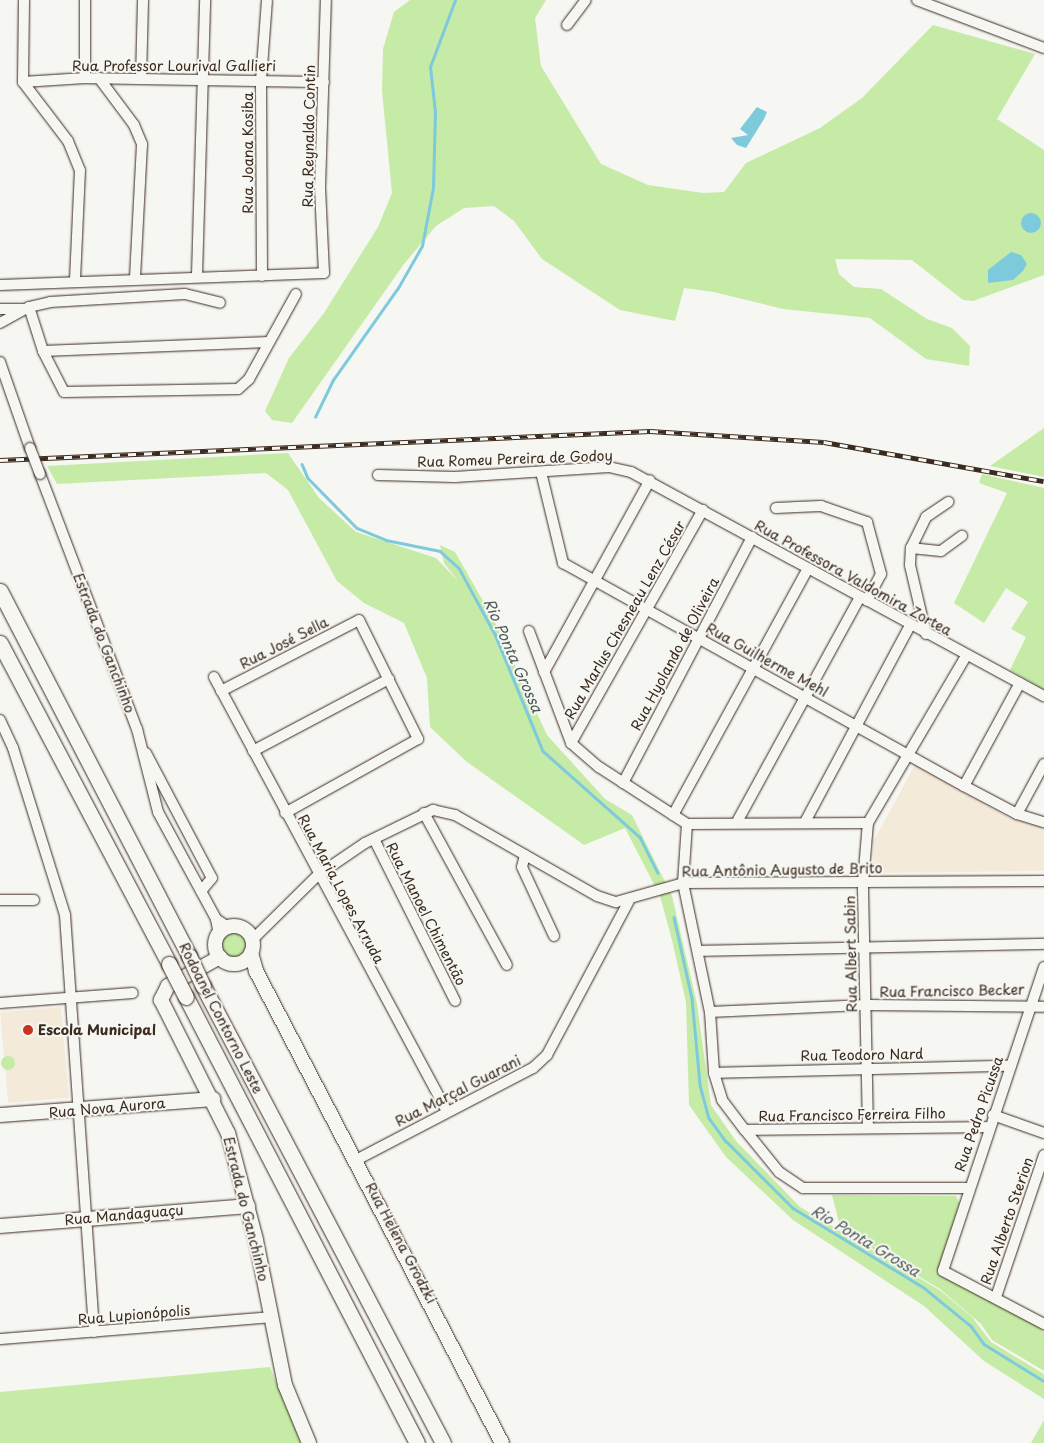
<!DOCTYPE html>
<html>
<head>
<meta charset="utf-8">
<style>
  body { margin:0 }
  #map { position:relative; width:1044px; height:1443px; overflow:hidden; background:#f6f6f2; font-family:"Playpen Sans",sans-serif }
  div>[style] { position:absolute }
  .built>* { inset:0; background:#f4eada; transform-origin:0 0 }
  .green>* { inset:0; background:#c6eba6 }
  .round { border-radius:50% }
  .water>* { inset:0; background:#7ecadd }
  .stream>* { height:2.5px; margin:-1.25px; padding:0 1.25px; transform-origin:1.25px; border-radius:1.25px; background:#7ecadd }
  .roads { filter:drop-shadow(0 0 1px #3b2a1e) drop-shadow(0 0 1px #3b2a1e) }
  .minor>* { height:10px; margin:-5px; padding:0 5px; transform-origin:5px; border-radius:5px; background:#f6f6f2 }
  .major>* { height:14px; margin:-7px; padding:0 7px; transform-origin:7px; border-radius:7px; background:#f6f6f2 }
  .major>.ring { margin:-7px; padding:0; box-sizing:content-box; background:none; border:14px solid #f6f6f2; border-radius:50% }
  .highway>* { height:15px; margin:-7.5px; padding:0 7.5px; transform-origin:7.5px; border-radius:7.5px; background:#f6f6f2 }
  .rail>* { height:4.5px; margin-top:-2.25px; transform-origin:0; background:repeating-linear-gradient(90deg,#f6f6f2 0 8px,#3b2a1e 0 16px); box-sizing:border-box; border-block:1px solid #3b2a1e }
  .bridges { filter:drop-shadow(0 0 1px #3b2a1e) drop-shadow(0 0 1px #3b2a1e) }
  .minor-bridge>* { height:10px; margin:-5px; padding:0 5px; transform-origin:5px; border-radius:5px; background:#f6f6f2 }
  .highway-bridge>* { height:15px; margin:-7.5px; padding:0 7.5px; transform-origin:7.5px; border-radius:7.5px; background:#f6f6f2 }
  .dots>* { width:14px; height:14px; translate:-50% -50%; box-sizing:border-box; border:2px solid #f6f6f2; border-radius:50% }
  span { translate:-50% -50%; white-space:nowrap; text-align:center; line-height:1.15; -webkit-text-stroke:4px #f6f6f2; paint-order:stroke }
  .street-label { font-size:14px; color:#3b2a1e }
  .poi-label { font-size:14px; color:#3b2a1e; font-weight:700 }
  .left { translate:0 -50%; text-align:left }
  .water-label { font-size:15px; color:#4f5a57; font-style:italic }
</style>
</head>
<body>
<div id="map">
  <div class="built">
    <div style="clip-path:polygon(915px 765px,1011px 819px,1044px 828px,1044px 871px,874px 873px,873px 842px)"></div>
    <div style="left:61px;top:1007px;width:91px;height:61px;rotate:85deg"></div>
  </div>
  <div class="green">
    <div style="clip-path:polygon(410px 0,546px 0,535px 18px,541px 66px,601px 164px,648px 185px,703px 193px,724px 192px,746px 163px,820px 128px,862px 98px,933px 25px,1035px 54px,997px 119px,1044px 150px,1044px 275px,973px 301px,963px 300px,912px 260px,835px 259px,839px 274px,854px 287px,881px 289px,927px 319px,952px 328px,970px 346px,969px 366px,926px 359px,870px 318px,783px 309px,714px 292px,684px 288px,675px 321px,620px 310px,542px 259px,514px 221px,494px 206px,464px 208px,436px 226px,404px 264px,292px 423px,272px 420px,265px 411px,289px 358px,324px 313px,378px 227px,392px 193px,382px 91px,383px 49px,394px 12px)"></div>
    <div style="clip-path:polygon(1044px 428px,1044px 477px,990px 466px)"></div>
    <div style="clip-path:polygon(288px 453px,319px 498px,356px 532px,436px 558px,458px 581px,444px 563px,440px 545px,455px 552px,494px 620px,547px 735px,605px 799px,632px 815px,672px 896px,697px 1004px,711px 1105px,736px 1141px,800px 1207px,941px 1291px,972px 1317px,991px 1342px,1044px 1374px,1044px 1399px,984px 1361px,924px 1306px,793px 1220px,726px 1157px,689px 1105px,686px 1002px,672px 940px,660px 896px,625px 828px,584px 845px,467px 762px,430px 727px,427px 678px,404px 623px,364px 603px,337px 581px,288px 490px,266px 473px,57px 484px,47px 466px)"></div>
    <div style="clip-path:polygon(982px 474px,1044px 488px,1044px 690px,1010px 670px,1026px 637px,1011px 629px,1028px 602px,1006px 588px,984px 623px,954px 603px,1007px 493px,979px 483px)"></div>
    <div class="round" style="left:219px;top:930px;width:30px;height:30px"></div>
    <div class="round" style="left:1px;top:1056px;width:14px;height:14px"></div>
    <div style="clip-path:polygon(832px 1195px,956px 1196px,960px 1204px,940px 1271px,1044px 1330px,1044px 1371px,992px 1340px,981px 1324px,940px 1289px,841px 1230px)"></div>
    <div style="clip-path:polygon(270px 1367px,301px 1443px,0 1443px,0 1392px)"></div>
    <div style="clip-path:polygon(1044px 1420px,1044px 1443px,1031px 1443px)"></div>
  </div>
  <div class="water">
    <div style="clip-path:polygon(757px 107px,767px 112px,764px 119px,746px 148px,737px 145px,731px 138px,748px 135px,740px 129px)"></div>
    <div class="round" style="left:1021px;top:213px;width:20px;height:20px"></div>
    <div style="clip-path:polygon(1011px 252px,1021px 255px,1027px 264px,1023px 271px,1013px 280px,988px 283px,988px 270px)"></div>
  </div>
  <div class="stream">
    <div style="left:315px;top:417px;width:41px;rotate:-64.1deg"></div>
    <div style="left:333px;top:380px;width:113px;rotate:-54.8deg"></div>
    <div style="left:398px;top:288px;width:48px;rotate:-60.3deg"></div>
    <div style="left:422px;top:246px;width:59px;rotate:-79.3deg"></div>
    <div style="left:433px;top:188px;width:76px;rotate:-88.5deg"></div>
    <div style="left:435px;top:112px;width:45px;rotate:-96.3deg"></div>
    <div style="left:430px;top:67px;width:72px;rotate:-69.5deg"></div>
    <div style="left:302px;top:464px;width:15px;rotate:67deg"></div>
    <div style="left:308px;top:478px;width:70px;rotate:45.6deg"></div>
    <div style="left:357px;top:528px;width:31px;rotate:22deg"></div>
    <div style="left:386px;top:540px;width:55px;rotate:11.5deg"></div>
    <div style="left:440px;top:551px;width:25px;rotate:42deg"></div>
    <div style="left:459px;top:568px;width:75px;rotate:61.4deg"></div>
    <div style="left:495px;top:634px;width:126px;rotate:67.7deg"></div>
    <div style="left:543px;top:751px;width:130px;rotate:41.6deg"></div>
    <div style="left:640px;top:837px;width:40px;rotate:63.4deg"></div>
    <div style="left:674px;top:917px;width:83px;rotate:77.5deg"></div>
    <div style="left:692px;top:998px;width:87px;rotate:84.7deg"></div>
    <div style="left:700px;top:1085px;width:34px;rotate:75deg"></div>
    <div style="left:709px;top:1118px;width:29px;rotate:54deg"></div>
    <div style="left:726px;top:1141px;width:95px;rotate:45deg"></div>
    <div style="left:793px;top:1208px;width:152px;rotate:31.3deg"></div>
    <div style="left:923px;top:1287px;width:62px;rotate:39.1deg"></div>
    <div style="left:971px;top:1326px;width:22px;rotate:54deg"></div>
    <div style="left:984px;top:1344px;width:70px;rotate:31.7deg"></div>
  </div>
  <div class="roads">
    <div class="minor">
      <div style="left:24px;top:0;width:82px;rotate:90.7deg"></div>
      <div style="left:23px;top:82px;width:74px;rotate:52.7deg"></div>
      <div style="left:68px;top:141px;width:31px;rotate:68deg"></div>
      <div style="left:80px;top:170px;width:111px;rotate:92.6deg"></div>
      <div style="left:917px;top:0;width:136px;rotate:20.7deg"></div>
      <div style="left:567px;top:25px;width:31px;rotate:-53deg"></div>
      <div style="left:85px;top:78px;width:78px;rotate:-90deg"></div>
      <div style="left:99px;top:78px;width:59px;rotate:53.3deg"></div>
      <div style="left:134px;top:125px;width:21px;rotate:67deg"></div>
      <div style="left:142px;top:144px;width:134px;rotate:93deg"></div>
      <div style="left:141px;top:78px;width:78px;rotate:-88.5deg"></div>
      <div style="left:23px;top:82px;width:62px;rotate:-3.7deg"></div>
      <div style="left:85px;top:78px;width:239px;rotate:1deg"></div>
      <div style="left:197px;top:275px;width:275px;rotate:-88.3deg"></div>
      <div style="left:262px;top:276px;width:196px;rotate:-90.3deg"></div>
      <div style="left:261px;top:80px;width:79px;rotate:-85.7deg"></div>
      <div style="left:0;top:285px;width:324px;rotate:-2.1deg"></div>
      <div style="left:324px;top:273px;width:86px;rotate:-92.7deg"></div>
      <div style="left:320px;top:187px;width:187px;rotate:-88.2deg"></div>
      <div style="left:29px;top:307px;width:46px;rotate:72.3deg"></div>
      <div style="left:43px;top:351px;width:46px;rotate:62.9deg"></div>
      <div style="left:64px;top:392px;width:174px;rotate:-1deg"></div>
      <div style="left:238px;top:389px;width:15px;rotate:-42deg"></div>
      <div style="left:249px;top:379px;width:97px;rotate:-61.1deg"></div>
      <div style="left:0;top:309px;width:23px"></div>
      <div style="left:0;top:323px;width:33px;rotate:-29deg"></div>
      <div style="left:29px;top:307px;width:22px;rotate:-13deg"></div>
      <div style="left:50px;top:302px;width:135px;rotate:-3.4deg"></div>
      <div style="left:185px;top:294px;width:36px;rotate:14deg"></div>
      <div style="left:43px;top:351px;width:226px;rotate:-2.3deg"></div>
      <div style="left:0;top:362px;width:91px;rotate:70.8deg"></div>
      <div style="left:541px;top:472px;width:94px;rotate:76.4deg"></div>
      <div style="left:563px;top:563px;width:459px;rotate:29.1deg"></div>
      <div style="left:964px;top:786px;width:60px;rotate:27.8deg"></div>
      <div style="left:1017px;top:814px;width:28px;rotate:17deg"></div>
      <div style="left:40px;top:474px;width:273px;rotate:69.2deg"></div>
      <div style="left:137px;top:729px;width:86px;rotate:75.8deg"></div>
      <div style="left:158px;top:812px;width:122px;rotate:61.5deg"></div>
      <div style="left:216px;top:919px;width:15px;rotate:79deg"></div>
      <div style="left:378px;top:475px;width:77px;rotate:1.5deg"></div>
      <div style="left:455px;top:477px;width:154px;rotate:-3.7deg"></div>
      <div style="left:609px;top:467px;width:23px;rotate:13deg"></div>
      <div style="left:631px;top:472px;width:470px;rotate:28.5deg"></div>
      <div style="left:776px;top:508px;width:45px;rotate:-2.5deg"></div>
      <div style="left:821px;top:506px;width:49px;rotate:19.2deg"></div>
      <div style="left:867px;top:522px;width:54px;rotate:74.9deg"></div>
      <div style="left:881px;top:574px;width:30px;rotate:118deg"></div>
      <div style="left:911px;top:548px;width:30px;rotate:6deg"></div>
      <div style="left:941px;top:551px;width:26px;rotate:-36deg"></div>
      <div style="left:529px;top:631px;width:120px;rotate:69.4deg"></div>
      <div style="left:571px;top:743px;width:37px;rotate:41deg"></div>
      <div style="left:599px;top:767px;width:105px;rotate:32.9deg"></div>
      <div style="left:687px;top:824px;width:59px;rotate:93.9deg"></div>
      <div style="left:683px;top:883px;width:132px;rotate:78.2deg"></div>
      <div style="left:710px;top:1012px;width:61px;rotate:86.2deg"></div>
      <div style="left:714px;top:1073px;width:28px;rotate:73deg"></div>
      <div style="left:722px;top:1100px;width:38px;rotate:53deg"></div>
      <div style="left:745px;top:1130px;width:54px;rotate:51deg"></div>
      <div style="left:779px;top:1172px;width:29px;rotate:34deg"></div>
      <div style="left:803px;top:1188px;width:165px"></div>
      <div style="left:926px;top:634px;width:71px;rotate:-103.1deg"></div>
      <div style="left:910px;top:565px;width:17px;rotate:-87deg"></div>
      <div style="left:911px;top:548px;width:34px;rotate:-64deg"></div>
      <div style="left:926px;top:517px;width:27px;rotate:-34deg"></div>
      <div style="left:544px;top:672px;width:219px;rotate:-61.1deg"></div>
      <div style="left:214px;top:677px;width:493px;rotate:61.8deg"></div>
      <div style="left:221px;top:691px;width:155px;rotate:-27.2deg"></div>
      <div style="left:359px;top:620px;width:133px;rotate:63.6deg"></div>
      <div style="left:418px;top:739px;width:152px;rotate:150.9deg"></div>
      <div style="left:0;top:720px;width:31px;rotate:65deg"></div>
      <div style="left:13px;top:748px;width:175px;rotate:72.7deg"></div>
      <div style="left:65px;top:915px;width:418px;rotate:86deg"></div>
      <div style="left:571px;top:743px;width:268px;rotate:-60.5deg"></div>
      <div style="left:253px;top:751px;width:154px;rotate:-27.9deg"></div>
      <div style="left:146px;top:753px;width:141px;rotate:62.2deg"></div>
      <div style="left:212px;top:878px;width:17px;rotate:130deg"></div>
      <div style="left:623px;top:783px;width:278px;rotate:-62.3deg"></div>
      <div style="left:964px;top:786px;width:117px;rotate:-61.5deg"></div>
      <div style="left:424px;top:813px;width:173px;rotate:61.4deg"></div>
      <div style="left:1017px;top:814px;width:57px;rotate:-61.6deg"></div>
      <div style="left:673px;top:815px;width:281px;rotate:-61.3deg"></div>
      <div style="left:738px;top:820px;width:254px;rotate:-61.3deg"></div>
      <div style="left:805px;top:822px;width:223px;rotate:-61.9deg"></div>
      <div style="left:687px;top:824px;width:181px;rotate:-0.3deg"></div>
      <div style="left:374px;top:839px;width:181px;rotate:63.4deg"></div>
      <div style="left:525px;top:855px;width:12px;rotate:104deg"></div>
      <div style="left:522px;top:867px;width:76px;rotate:65.1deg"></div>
      <div style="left:0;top:900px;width:34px"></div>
      <div style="left:216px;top:919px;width:14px;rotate:34deg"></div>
      <div style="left:252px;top:940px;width:93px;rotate:-44.6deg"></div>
      <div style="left:318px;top:875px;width:57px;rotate:-34.2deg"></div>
      <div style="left:365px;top:843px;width:76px;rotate:-25.9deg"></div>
      <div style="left:433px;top:810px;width:23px;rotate:13deg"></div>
      <div style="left:455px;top:815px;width:163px;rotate:29.7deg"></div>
      <div style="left:597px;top:896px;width:20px;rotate:18deg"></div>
      <div style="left:616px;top:902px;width:70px;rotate:-15.8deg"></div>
      <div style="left:683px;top:883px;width:361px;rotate:-0.3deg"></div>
      <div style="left:699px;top:951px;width:345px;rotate:-1.2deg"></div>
      <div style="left:1044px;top:967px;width:320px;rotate:108.4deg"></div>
      <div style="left:943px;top:1271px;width:114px;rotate:27.7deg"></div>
      <div style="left:0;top:1003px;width:133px;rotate:-4.3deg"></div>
      <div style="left:710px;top:1012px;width:157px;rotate:-2.6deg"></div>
      <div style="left:867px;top:1005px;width:177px;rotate:0.6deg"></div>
      <div style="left:714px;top:1073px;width:297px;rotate:-1.4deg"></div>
      <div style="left:993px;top:1115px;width:54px;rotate:19.4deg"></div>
      <div style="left:868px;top:1128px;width:246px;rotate:-91.2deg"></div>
      <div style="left:863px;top:882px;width:59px;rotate:-85.2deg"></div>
      <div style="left:868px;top:823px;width:194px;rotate:-59.6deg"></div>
      <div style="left:745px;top:1130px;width:244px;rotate:-0.7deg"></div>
      <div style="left:358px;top:1159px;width:197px;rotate:-27.5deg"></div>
      <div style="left:533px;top:1068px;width:19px;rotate:-43deg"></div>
      <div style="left:547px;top:1055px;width:174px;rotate:-62deg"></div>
      <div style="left:996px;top:1297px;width:150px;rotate:-71.3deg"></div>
      <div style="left:0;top:1339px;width:272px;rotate:-4.6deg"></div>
    </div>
    <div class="major">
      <div class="ring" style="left:215px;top:926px;width:24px;height:24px"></div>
      <div style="left:251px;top:953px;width:19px;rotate:74deg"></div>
      <div style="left:256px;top:971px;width:532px;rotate:62.47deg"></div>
      <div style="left:220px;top:957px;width:60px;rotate:150.9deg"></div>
      <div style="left:168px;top:986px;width:16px;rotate:117deg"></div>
      <div style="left:161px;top:1000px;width:149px;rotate:63.3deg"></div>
      <div style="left:228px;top:1133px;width:111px;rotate:75.3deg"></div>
      <div style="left:256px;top:1240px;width:148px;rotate:78.7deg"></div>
      <div style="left:285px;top:1385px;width:63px;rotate:67.5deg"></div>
      <div style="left:0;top:1115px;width:214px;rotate:-4.3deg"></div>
      <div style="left:0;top:1226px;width:249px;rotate:-4.6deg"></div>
    </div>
    <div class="highway">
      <div style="left:0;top:591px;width:411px;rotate:62.6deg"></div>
      <div style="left:0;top:643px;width:363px;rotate:62.2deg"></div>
      <div style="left:203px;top:986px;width:516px;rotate:62.29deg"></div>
      <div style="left:186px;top:997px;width:502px;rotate:62.62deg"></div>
    </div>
  </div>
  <div class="rail">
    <div style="left:0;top:460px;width:651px;rotate:-2.55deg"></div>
    <div style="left:650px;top:431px;width:174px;rotate:3.6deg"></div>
    <div style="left:824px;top:442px;width:223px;rotate:10.1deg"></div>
  </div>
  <div class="bridges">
    <div class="minor-bridge">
      <div style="left:30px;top:448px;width:28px;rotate:69deg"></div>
    </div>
    <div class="highway-bridge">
      <div style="left:189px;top:956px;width:33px;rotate:65deg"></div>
      <div style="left:169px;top:964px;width:37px;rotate:63deg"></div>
    </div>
  </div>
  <div class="dots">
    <div style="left:28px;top:1030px;background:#c8321e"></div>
  </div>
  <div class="street-label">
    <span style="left:174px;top:66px">Rua Professor Lourival Gallieri</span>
    <span style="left:309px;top:136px;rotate:-89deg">Rua Reynaldo Contin</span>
    <span style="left:248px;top:153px;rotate:-90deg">Rua Joana Kosiba</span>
    <span style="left:515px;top:459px;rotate:-2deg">Rua Romeu Pereira de Godoy</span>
    <span style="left:853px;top:578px;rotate:29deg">Rua Professora Valdomira Zortea</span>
    <span style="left:625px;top:620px;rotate:-60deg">Rua Marlus Chesneau Lenz César</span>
    <span style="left:104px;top:643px;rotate:69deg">Estrada do Ganchinho</span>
    <span style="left:284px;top:643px;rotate:-27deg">Rua José Sella</span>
    <span style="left:675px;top:654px;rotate:-62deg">Rua Hyolando de Oliveira</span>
    <span style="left:767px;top:660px;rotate:29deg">Rua Guilherme Mehl</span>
    <span style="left:782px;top:870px;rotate:-1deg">Rua Antônio Augusto de Brito</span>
    <span style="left:341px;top:889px;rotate:62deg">Rua Maria Lopes Arruda</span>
    <span style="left:426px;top:914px;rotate:63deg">Rua Manoel Chimentão</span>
    <span style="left:851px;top:954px;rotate:-91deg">Rua Albert Sabin</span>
    <span style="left:952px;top:991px;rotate:-1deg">Rua Francisco Becker</span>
    <span style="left:221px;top:1018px;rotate:63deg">Rodoanel Contorno Leste</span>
    <span style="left:862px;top:1055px;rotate:-1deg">Rua Teodoro Nard</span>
    <span style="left:458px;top:1091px;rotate:-27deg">Rua Marçal Guarani</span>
    <span style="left:107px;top:1108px;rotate:-5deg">Rua Nova Aurora</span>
    <span style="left:979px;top:1114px;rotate:-71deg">Rua Pedro Picussa</span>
    <span style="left:852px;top:1115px;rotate:-1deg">Rua Francisco Ferreira Filho</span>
    <span style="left:246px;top:1209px;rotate:76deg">Estrada do Ganchinho</span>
    <span style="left:124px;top:1215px;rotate:-5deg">Rua Mandaguaçu</span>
    <span style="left:1007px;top:1221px;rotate:-71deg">Rua Alberto Sterion</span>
    <span style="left:401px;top:1243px;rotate:62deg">Rua Helena Grodzki</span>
    <span style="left:134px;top:1315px;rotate:-5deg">Rua Lupionópolis</span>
  </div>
  <div class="poi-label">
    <span class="left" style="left:38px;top:1030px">Escola Municipal</span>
  </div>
  <div class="water-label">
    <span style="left:514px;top:655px;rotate:66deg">Rio Ponta Grossa</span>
    <span style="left:866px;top:1240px;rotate:31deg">Rio Ponta Grossa</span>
  </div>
</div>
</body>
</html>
